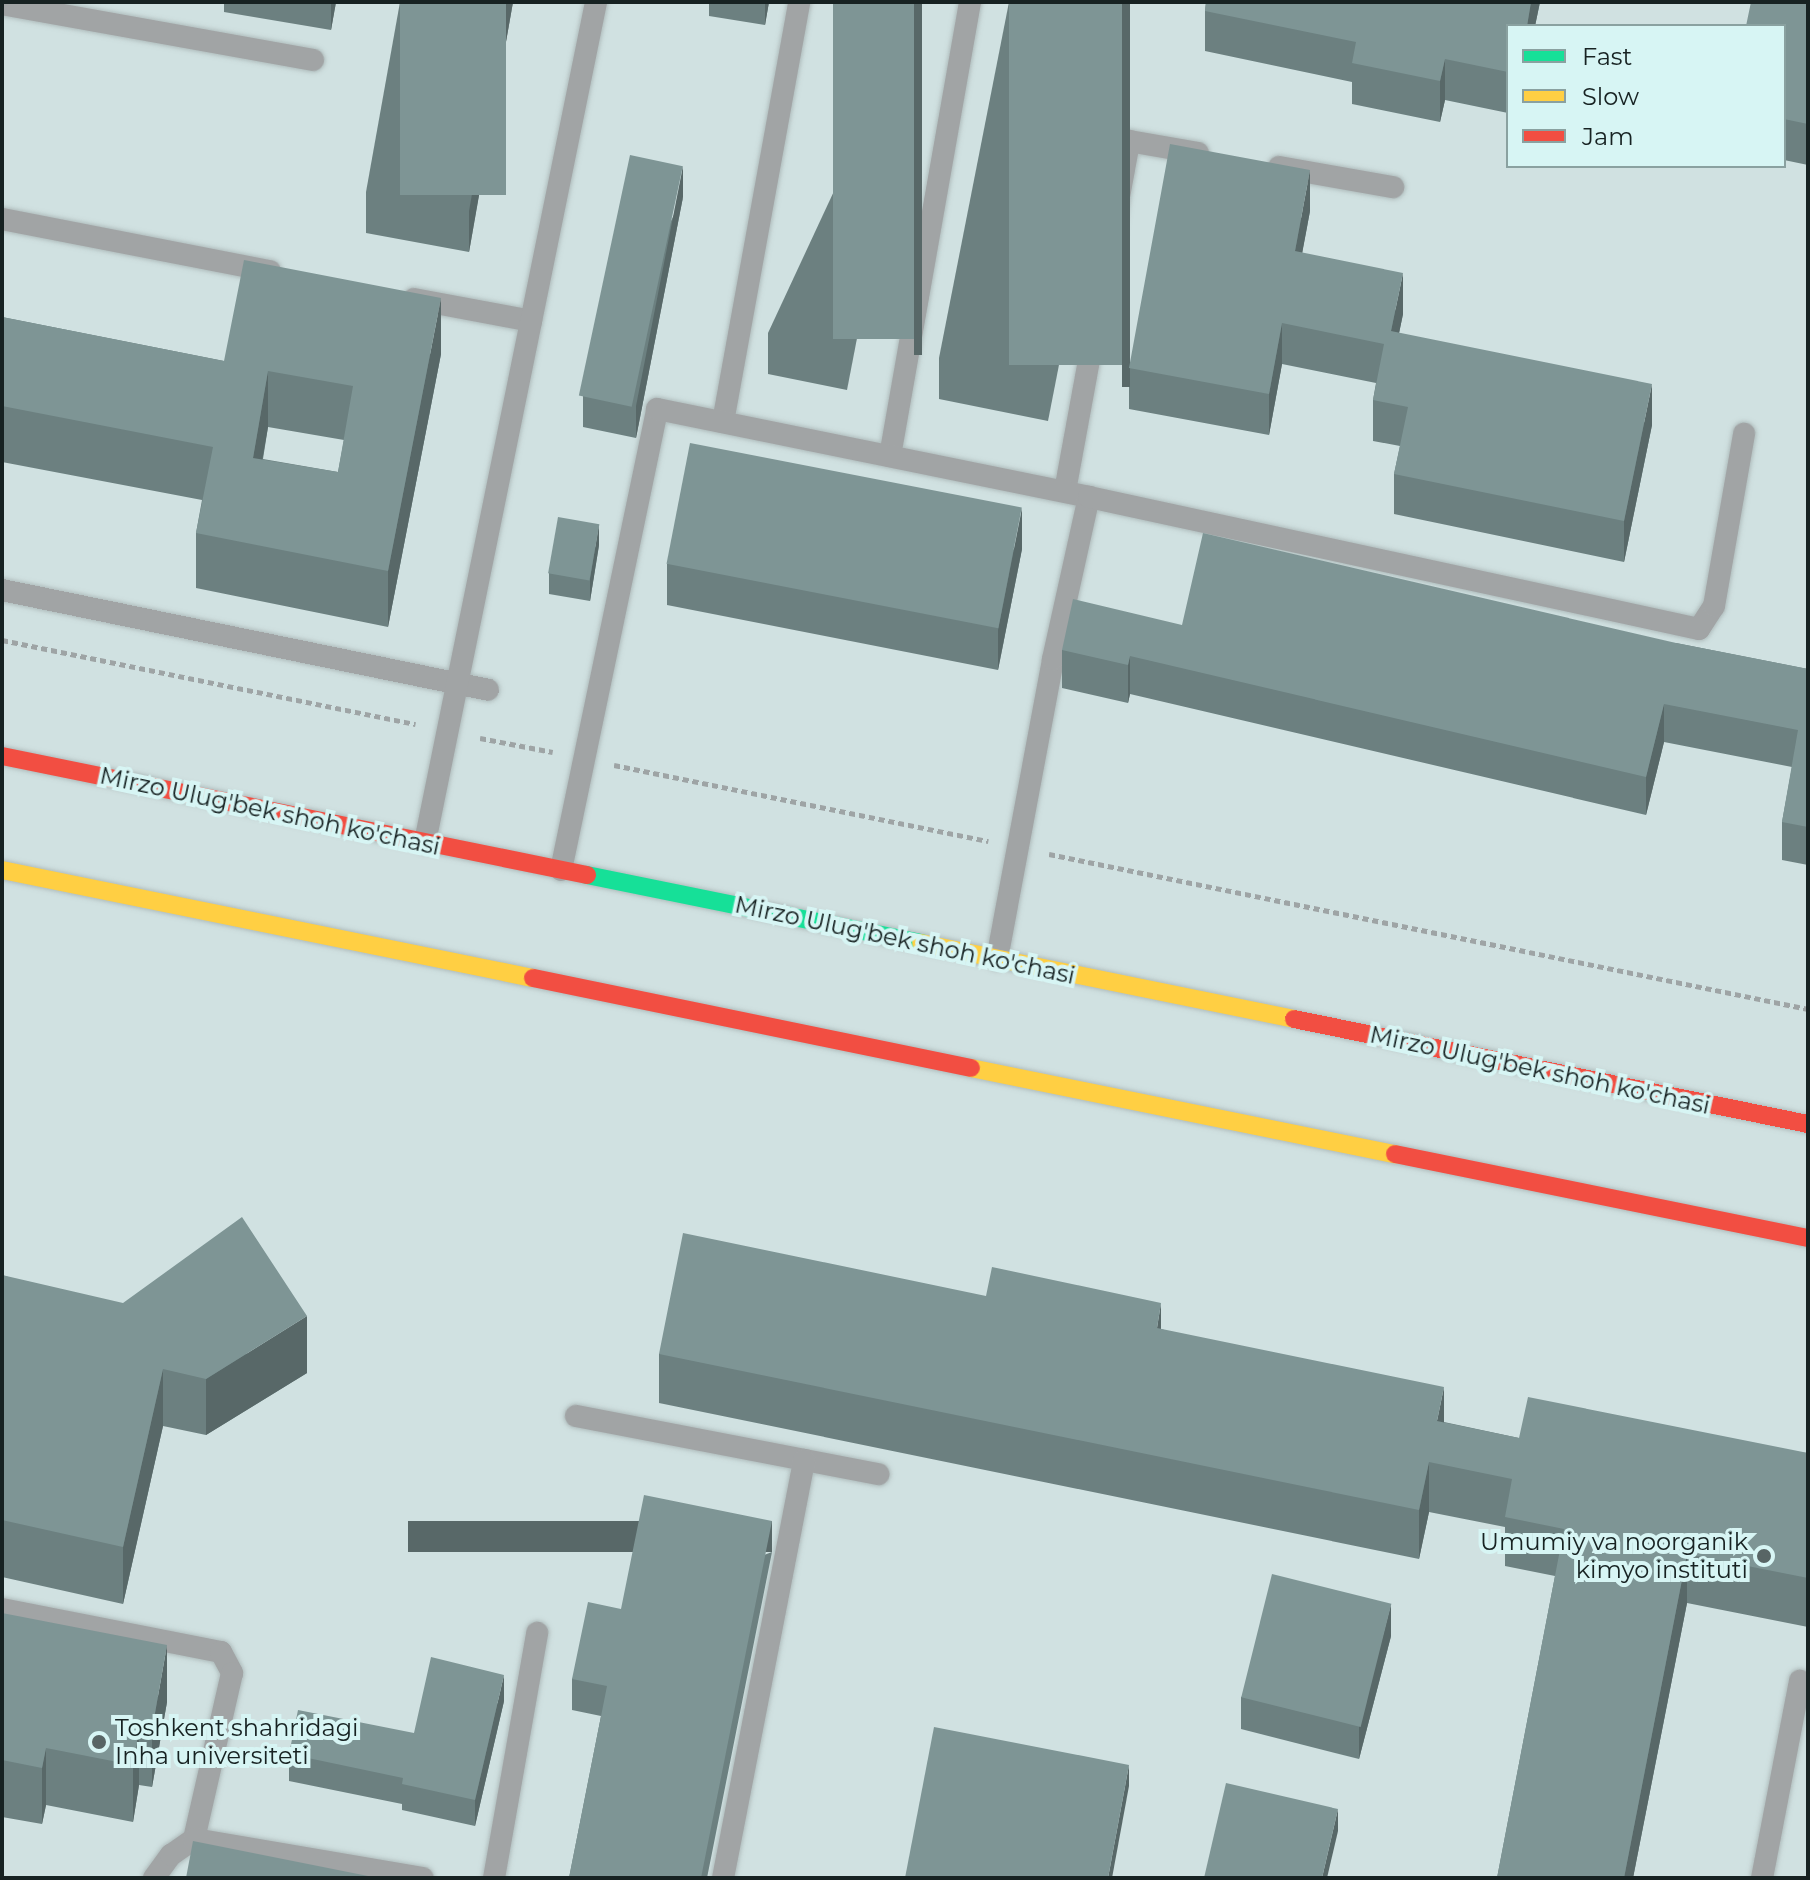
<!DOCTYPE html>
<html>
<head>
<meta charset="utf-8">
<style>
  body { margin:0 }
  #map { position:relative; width:1810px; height:1880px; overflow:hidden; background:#d0e1e1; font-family:Montserrat,sans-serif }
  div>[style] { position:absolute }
  .path>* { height:5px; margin-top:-2.5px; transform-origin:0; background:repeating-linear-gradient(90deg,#9ea4a5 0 6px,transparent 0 10px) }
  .roads { filter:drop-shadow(0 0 2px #b0bdbd) drop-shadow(0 0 2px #b0bdbd) }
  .lane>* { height:22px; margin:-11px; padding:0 11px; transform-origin:11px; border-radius:11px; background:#a1a4a5 }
  .fast>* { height:18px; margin:-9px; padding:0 9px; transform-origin:9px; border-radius:9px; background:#16e098 }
  .slow>* { height:18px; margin:-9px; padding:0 9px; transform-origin:9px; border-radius:9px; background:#ffcf43 }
  .jam>* { height:18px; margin:-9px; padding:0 9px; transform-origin:9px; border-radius:9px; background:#f24e42 }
  .wall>* { inset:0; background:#6c8080 }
  .shaded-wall>* { inset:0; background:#586868; transform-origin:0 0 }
  .building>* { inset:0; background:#7e9595; transform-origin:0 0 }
  .dots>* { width:22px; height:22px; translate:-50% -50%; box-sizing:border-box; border:4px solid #d7f5f4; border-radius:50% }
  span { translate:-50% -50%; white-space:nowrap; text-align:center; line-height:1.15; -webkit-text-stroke:8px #d7f5f4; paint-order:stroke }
  .street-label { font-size:24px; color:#172222 }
  .poi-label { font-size:24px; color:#172222 }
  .right { translate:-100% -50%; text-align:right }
  .left { translate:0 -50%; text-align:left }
  .frame { position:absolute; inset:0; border:4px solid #172222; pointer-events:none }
  .legend { position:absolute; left:1506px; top:24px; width:280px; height:144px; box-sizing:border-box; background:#d7f5f4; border:2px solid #8aa1a0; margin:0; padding:10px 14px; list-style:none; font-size:24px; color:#172222 }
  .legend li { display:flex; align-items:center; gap:16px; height:40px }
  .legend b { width:40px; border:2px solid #8aa1a0 }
</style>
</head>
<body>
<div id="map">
  <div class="path">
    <div style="left:2px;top:640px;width:422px;rotate:11.5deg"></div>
    <div style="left:480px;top:738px;width:74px;rotate:10.9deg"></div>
    <div style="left:614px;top:765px;width:382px;rotate:11.5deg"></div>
    <div style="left:1049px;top:854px;width:775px;rotate:11.54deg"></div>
  </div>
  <div class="roads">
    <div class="lane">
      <div style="left:2px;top:4px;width:316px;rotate:10.2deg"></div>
      <div style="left:1279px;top:167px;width:116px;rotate:10deg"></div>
      <div style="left:2px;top:219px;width:273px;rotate:11deg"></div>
      <div style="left:414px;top:299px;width:119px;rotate:10.6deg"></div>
      <div style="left:723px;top:422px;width:427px;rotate:-79.7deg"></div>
      <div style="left:890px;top:456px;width:461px;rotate:-80deg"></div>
      <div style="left:1065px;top:491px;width:356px;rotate:-79.6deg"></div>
      <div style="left:1129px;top:141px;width:70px;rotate:9.9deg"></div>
      <div style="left:2px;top:590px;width:496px;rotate:11.6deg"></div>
      <div style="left:425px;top:842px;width:857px;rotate:-78.49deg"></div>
      <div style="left:561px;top:870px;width:471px;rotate:-78.2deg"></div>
      <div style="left:657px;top:409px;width:441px;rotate:11.5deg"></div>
      <div style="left:997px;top:959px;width:305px;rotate:-79.4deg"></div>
      <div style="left:1053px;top:659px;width:166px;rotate:-77.5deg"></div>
      <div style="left:1089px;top:497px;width:624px;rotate:12.21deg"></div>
      <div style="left:1699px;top:629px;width:27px;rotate:-57deg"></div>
      <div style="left:1714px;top:606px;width:175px;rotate:-80.1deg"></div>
      <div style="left:576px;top:1416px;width:308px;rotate:10.9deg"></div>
      <div style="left:2px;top:1609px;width:223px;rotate:11.1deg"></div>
      <div style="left:221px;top:1652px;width:24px;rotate:62deg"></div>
      <div style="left:232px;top:1673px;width:170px;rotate:102.9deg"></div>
      <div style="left:154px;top:1878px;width:29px;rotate:-54deg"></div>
      <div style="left:171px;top:1855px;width:28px;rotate:-35deg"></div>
      <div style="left:194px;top:1839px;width:232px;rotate:9.7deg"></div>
      <div style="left:494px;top:1878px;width:249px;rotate:-80deg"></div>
      <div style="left:723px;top:1878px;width:426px;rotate:-79deg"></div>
      <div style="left:1762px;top:1878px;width:201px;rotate:-79.1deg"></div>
    </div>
    <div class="fast">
      <div style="left:587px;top:875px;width:341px;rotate:11.5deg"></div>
    </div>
    <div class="slow">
      <div style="left:2px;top:870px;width:542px;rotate:11.5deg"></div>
      <div style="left:921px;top:943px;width:381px;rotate:11.5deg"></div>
      <div style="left:971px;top:1068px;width:433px;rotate:11.5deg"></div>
    </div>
    <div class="jam">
      <div style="left:2px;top:756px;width:597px;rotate:11.5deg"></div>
      <div style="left:533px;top:978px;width:447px;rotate:11.6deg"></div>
      <div style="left:1294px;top:1019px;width:525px;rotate:11.55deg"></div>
      <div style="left:1395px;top:1154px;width:421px;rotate:11.5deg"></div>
    </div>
  </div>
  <div class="wall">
    <div style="clip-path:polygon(224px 2px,336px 2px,331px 30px,224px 12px)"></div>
    <div style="clip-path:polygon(400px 2px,513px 2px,469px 252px,366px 233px,366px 192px)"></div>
    <div style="clip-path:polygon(709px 2px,769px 2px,765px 25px,709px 16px)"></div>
    <div style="clip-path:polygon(922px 2px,847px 390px,768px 374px,768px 333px)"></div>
    <div style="clip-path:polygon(1009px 2px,1130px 2px,1048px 421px,939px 399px,939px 358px)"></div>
    <div style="clip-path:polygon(1206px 2px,1540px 2px,1535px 26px,1508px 26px,1508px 113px,1445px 100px,1440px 122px,1352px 104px,1352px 82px,1205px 51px,1205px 11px)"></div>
    <div style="clip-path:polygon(1808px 2px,1808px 165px,1784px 160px,1784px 26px)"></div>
    <div style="clip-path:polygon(683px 197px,636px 438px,583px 427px,583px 396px)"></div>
    <div style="clip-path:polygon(1310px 211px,1302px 253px,1403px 314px,1399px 333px,1652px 425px,1624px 562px,1394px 514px,1394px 474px,1400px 446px,1373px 441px,1373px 400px,1376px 383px,1282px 364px,1269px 435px,1129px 409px,1129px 368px)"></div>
    <div style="clip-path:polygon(evenodd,2px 317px,224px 361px,441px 354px,388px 627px,196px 588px,196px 533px,202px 500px,2px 462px,2px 317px,268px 427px,344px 440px,338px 472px,263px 459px,268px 427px)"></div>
    <div style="clip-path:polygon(599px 545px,590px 601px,549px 594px,549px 573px)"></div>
    <div style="clip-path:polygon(1022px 549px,998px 670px,667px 605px,667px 564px)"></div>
    <div style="clip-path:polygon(1182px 625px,1676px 643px,1808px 669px,1808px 865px,1782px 860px,1782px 822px,1792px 767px,1664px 742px,1646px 815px,1130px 694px,1128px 703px,1062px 688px,1062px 650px)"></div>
    <div style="clip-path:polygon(2px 1275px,307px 1373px,206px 1435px,163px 1426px,123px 1604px,2px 1577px)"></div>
    <div style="clip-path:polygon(986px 1296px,1161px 1329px,1444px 1422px,1519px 1438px,1808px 1453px,1808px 1627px,1687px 1603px,1633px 1878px,1497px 1878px,1555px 1576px,1505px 1566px,1505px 1527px,1429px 1512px,1419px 1559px,659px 1403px,659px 1354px)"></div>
    <div style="clip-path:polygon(772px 1552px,707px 1878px,569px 1878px,601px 1716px,572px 1710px,572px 1679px,621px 1609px)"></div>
    <div style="clip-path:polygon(2px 1613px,167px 1702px,152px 1787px,139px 1785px,133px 1822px,46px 1805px,42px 1824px,2px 1817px)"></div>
    <div style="clip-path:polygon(1391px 1636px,1359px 1759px,1241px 1729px,1241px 1697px)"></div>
    <div style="clip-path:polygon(504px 1701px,475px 1826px,402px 1810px,402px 1804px,289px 1781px,289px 1754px,414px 1733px)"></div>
  </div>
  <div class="shaded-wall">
    <div style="clip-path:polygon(331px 2px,336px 2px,331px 30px)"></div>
    <div style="clip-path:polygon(506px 2px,513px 2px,469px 252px,469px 211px)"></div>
    <div style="clip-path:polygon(766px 2px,769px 2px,765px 25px,765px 3px)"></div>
    <div style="left:914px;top:2px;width:8px;height:353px"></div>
    <div style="left:1122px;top:2px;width:8px;height:385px"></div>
    <div style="clip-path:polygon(1531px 2px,1540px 2px,1535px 26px,1527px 26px)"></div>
    <div style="clip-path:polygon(1445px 59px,1445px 100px,1440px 122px,1440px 81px)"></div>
    <div style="clip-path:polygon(683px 166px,683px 197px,636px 438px,636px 406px)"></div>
    <div style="clip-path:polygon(1310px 170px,1310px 211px,1295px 292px,1295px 251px)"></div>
    <div style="clip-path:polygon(1403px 273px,1403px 314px,1391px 372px,1391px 331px)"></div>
    <div style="clip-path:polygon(441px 298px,441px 354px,388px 627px,388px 571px)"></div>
    <div style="clip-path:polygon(1282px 323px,1282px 364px,1269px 435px,1269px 394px)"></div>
    <div style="clip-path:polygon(268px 371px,268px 427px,253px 513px,253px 458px)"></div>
    <div style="clip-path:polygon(1652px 384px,1652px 425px,1624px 562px,1624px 521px)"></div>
    <div style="clip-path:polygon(1022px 508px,1022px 549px,998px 670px,998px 630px)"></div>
    <div style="clip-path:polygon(599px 524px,599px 545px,590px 601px,590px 579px)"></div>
    <div style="clip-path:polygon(1130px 656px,1130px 694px,1128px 703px,1128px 665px)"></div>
    <div style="clip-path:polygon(1664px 704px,1664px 742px,1646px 815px,1646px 777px)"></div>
    <div style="clip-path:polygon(1161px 1303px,1161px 1352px,1157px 1328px)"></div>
    <div style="clip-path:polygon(307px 1316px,307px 1373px,206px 1435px,206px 1379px)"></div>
    <div style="clip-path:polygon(163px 1369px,163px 1426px,123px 1604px,123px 1547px)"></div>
    <div style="clip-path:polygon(1444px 1387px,1444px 1436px,1437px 1421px)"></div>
    <div style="clip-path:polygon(1429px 1462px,1429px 1512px,1419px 1559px,1419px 1510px)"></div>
    <div style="left:772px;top:1521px;width:31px;height:364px;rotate:90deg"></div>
    <div style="clip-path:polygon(1687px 1554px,1687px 1603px,1633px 1878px,1624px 1878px)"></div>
    <div style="clip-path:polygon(1391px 1604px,1391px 1636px,1359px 1759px,1359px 1727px)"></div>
    <div style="clip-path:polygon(167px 1645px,167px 1702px,152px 1787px,152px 1730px)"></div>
    <div style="clip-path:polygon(504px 1675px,504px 1701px,475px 1826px,475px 1800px)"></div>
    <div style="clip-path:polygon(139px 1728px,139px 1785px,133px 1822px,133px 1765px)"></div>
    <div style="clip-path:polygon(46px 1748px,46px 1805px,42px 1824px,42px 1768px)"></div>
    <div style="clip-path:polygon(1129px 1765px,1129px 1786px,1112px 1878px,1108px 1878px)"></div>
    <div style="clip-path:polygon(1338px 1809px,1338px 1831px,1327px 1878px,1322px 1878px)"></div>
  </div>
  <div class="building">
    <div style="left:400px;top:2px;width:106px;height:193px"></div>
    <div style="left:833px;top:2px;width:81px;height:337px"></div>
    <div style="left:1009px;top:2px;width:113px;height:363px"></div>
    <div style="clip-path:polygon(1206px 2px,1531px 2px,1527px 26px,1508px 26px,1508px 72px,1445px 59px,1440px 81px,1352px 63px,1356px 42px,1205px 11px)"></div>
    <div style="clip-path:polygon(1751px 2px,1808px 2px,1808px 124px,1784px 119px,1784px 26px,1746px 26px)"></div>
    <div style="clip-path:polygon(1170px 144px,1310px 170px,1295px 251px,1403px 273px,1391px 331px,1652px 384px,1624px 521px,1394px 474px,1408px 407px,1373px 400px,1384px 344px,1282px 323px,1269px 394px,1129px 368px)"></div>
    <div style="left:630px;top:155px;width:54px;height:246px;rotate:12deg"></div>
    <div style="clip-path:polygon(evenodd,244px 260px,441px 298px,388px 571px,196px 533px,213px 447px,2px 406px,2px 317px,224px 361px,244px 260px,268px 371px,353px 386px,338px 472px,253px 458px,268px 371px)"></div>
    <div style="left:690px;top:443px;width:338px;height:123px;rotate:11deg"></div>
    <div style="left:558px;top:517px;width:42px;height:57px;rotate:10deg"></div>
    <div style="clip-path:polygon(1203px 533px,1676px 643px,1808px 669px,1808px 827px,1782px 822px,1798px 730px,1664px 704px,1646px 777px,1130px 656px,1128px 665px,1062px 650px,1073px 599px,1182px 625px)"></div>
    <div style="clip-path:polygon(242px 1217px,307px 1316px,206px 1379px,163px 1369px,123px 1547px,2px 1520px,2px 1275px,123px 1303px)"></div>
    <div style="clip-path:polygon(683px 1233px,986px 1296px,992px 1267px,1161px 1303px,1157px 1328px,1444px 1387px,1437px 1421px,1519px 1438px,1528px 1397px,1808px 1453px,1808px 1578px,1687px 1554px,1624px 1878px,1497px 1878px,1564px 1529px,1505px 1517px,1512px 1479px,1429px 1462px,1419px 1510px,659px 1354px)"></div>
    <div style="clip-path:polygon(644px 1495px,772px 1521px,701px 1878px,569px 1878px,607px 1686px,572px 1679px,588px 1602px,621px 1609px)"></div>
    <div style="left:1272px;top:1574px;width:123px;height:127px;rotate:14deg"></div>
    <div style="clip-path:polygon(2px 1613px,167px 1645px,152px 1730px,139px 1728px,133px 1765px,46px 1748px,42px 1768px,2px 1760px)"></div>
    <div style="clip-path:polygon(431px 1657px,504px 1675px,475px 1800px,402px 1784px,403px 1778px,289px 1754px,298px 1710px,414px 1733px)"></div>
    <div style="clip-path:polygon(934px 1727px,1129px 1765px,1108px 1878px,905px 1878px)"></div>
    <div style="clip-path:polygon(1226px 1783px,1338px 1809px,1322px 1878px,1204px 1878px)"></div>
    <div style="clip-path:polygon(193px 1841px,378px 1878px,186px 1878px)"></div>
  </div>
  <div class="dots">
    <div style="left:1764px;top:1556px;background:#586565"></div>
    <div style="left:99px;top:1742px;background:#586565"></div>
  </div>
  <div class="street-label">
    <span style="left:270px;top:811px;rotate:12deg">Mirzo Ulug'bek shoh ko'chasi</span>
    <span style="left:905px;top:940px;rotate:12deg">Mirzo Ulug'bek shoh ko'chasi</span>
    <span style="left:1540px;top:1070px;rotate:12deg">Mirzo Ulug'bek shoh ko'chasi</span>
  </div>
  <div class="poi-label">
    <span class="right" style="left:1748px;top:1556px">Umumiy va noorganik<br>kimyo instituti</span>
    <span class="left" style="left:115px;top:1742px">Toshkent shahridagi<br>Inha universiteti</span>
  </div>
  <div class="frame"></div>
  <ul class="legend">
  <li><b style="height:10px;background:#16e098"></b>Fast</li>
  <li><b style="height:10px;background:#ffcf43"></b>Slow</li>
  <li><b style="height:10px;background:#f24e42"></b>Jam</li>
  </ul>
</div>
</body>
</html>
